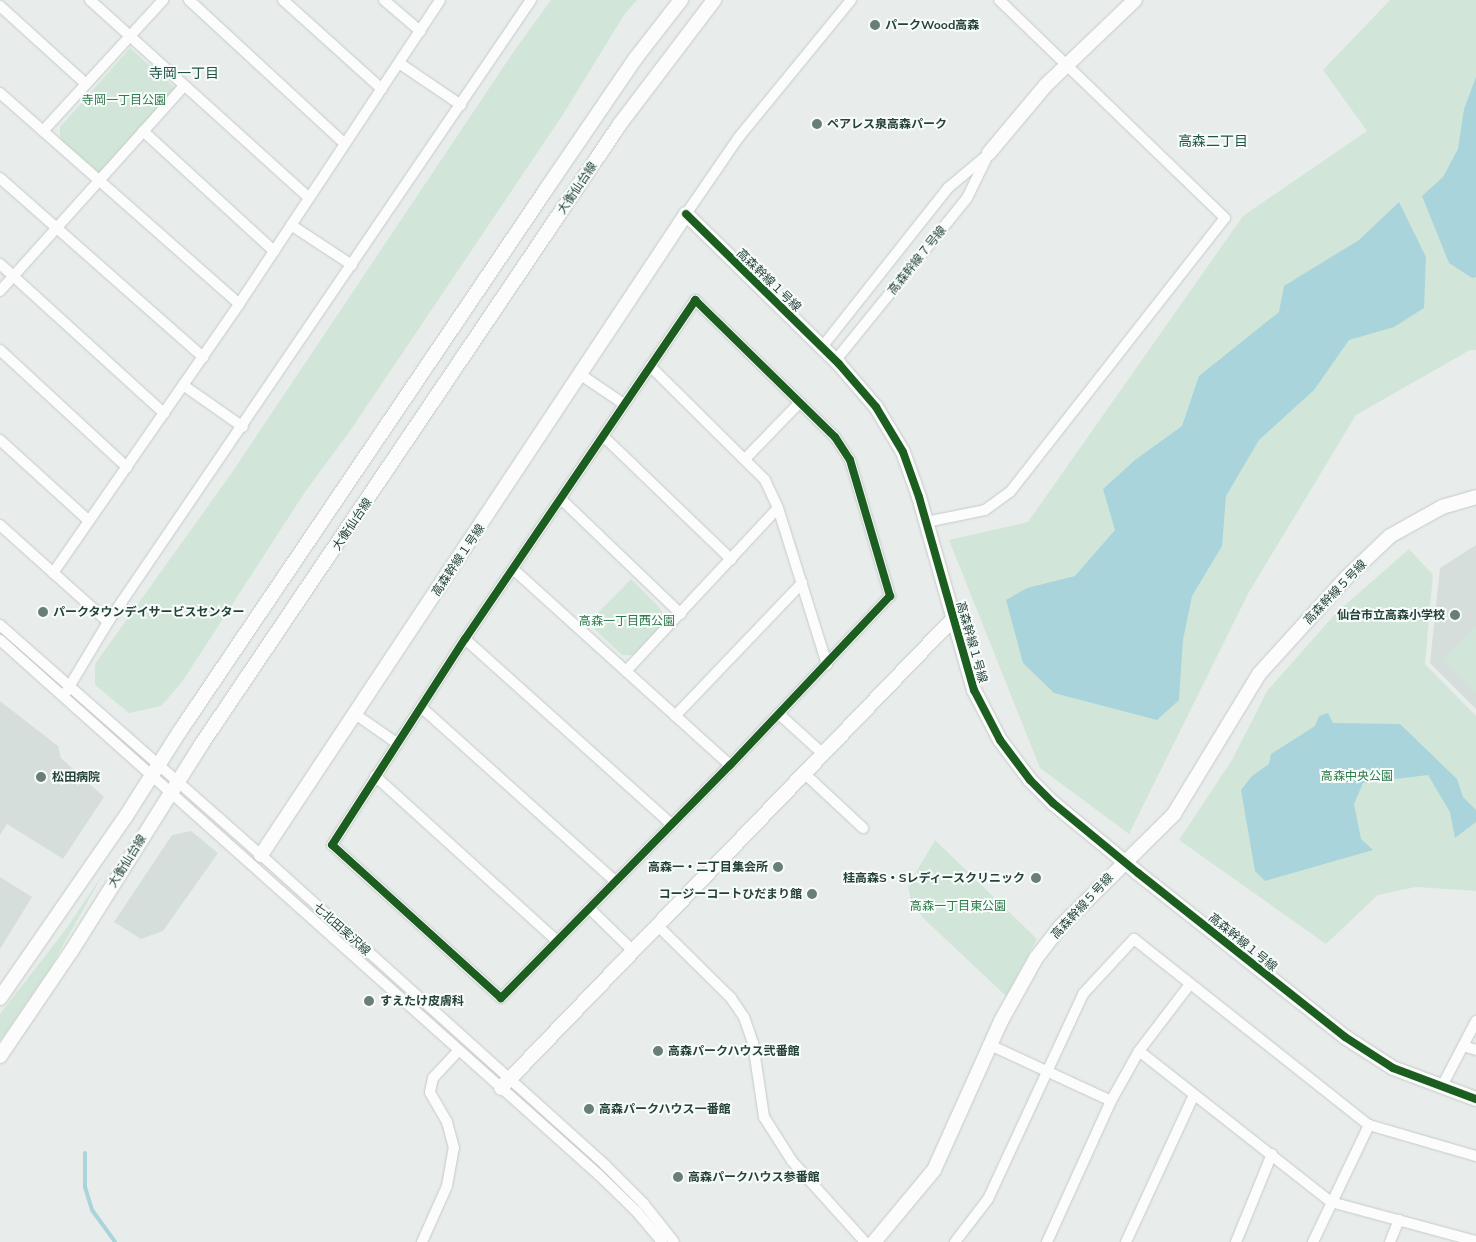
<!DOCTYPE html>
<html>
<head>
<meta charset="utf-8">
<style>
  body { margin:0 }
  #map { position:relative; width:1476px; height:1242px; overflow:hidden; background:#e8edeb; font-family:Mulish,"Noto Sans JP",sans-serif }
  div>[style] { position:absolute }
  .built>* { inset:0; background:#d6dedb }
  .green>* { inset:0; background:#d1e6d8 }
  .water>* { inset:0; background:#a9d4db }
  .stream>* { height:4px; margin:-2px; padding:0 2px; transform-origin:2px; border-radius:2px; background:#a9d4db }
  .roads { filter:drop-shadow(0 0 1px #c5cac8) drop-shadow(0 0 1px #c5cac8) }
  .street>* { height:10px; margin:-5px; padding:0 5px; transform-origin:5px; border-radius:5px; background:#fcfcfc }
  .secondary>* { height:14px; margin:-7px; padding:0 7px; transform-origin:7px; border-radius:7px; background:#fcfcfc }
  .cycleway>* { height:8px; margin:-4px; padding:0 4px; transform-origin:4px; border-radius:4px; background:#1b5e20 }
  .dots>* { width:14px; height:14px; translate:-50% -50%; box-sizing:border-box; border:2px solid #f7fbf9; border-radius:50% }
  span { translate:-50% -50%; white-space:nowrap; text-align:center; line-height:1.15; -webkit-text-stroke:4px #f7fbf9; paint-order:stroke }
  .poi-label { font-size:12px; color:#24423a; font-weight:700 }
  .left { translate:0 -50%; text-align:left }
  .right { translate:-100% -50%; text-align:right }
  .park-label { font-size:12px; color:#2d7a4b }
  .street-label { font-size:12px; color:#24423a }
  .neighbourhood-label { font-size:14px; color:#1f5548 }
</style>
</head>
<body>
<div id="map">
  <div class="built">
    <div style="clip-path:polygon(1476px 545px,1476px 709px,1430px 663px,1440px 568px)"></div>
    <div style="clip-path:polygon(0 701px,58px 746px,61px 758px,104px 797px,63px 859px,7px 824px,0 835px)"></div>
    <div style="clip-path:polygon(191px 831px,218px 853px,163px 931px,141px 939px,114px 922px,172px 835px)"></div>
    <div style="clip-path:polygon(0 877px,32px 897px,0 949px)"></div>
  </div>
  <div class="green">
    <div style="clip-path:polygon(551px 0,637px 0,624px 15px,562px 116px,350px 431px,305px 492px,182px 682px,161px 706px,129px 713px,95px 685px,95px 664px,233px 471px,514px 51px)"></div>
    <div style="clip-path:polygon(1390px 0,1476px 0,1476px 350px,1470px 350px,1356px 415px,1249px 592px,1129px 834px,1040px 768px,949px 540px,1028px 522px,1243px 216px,1367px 131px,1323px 70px)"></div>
    <div style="clip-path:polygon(130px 48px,175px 88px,99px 174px,60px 140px,60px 127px)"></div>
    <div style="clip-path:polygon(1409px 549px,1433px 575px,1425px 664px,1476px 716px,1476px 891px,1416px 887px,1378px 895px,1326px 944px,1179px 840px,1232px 760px,1267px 691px,1337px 612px)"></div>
    <div style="clip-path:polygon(631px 579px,659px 607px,666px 619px,635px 655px,622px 655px,588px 623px)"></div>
    <div style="clip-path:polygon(1476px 626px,1476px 692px,1443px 659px)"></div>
    <div style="clip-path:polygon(935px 840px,1037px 939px,1006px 996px,923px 918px,911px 901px,908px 886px)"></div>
    <div style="clip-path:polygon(103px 874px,51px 967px,0 1041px,0 1014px,66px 929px)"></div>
  </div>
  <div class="water">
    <div style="clip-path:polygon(1476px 77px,1476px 277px,1472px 278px,1449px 263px,1422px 196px,1443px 177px,1458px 149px,1464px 109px)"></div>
    <div style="clip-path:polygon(1399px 202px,1426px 257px,1424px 308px,1394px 327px,1349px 340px,1314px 390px,1259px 440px,1226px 496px,1222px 546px,1192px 596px,1183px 640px,1179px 700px,1157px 720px,1054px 693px,1023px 663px,1006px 600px,1027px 588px,1075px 576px,1115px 530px,1103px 489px,1135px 460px,1182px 426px,1199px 376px,1279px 312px,1284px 286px,1359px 240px)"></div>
    <div style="clip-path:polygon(1328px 713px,1333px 723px,1400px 724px,1457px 779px,1463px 797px,1476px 810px,1476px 822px,1455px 838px,1450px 812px,1428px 775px,1363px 783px,1354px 804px,1361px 839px,1373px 850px,1265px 881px,1255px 871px,1241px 790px,1252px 776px,1269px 764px,1271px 754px,1315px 726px,1319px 716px)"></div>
  </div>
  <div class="stream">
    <div style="left:85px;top:1153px;width:34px;rotate:90deg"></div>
    <div style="left:85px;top:1187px;width:24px;rotate:73deg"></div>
    <div style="left:92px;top:1210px;width:39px;rotate:54deg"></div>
  </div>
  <div class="roads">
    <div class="street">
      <div style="left:90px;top:0;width:295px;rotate:42.1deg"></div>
      <div style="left:189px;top:0;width:211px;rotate:42.7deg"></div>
      <div style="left:283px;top:0;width:133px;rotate:42deg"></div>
      <div style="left:384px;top:0;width:48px;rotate:40.7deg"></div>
      <div style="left:0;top:6px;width:115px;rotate:42.2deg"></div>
      <div style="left:399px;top:63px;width:75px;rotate:34.1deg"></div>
      <div style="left:0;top:93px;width:319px;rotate:41.4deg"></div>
      <div style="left:43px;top:131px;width:178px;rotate:-47.5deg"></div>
      <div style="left:143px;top:131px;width:178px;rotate:42.5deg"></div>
      <div style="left:0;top:178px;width:271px;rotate:41.4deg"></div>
      <div style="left:686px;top:214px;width:93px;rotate:-55.5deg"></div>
      <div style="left:739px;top:137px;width:177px;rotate:-50.7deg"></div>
      <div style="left:291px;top:225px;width:73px;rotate:33.3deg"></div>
      <div style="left:0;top:264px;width:222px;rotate:42.3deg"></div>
      <div style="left:0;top:291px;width:275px;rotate:-48.1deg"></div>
      <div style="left:695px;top:300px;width:196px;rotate:44.4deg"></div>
      <div style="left:835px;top:437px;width:27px;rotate:57deg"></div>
      <div style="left:850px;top:460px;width:142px;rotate:73.6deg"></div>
      <div style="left:890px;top:596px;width:233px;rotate:133.4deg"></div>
      <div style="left:730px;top:765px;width:327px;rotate:134.5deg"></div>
      <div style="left:501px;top:998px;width:228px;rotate:-137.8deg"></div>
      <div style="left:332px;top:845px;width:245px;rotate:-57.2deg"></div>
      <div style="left:465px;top:639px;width:410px;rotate:-55.8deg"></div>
      <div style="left:822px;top:347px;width:203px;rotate:-51.6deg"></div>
      <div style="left:948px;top:188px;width:48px;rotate:-40deg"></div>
      <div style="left:0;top:350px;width:173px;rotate:42.7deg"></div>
      <div style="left:835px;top:361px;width:210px;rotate:-51deg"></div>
      <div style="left:967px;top:198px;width:50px;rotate:-63.9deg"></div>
      <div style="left:650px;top:366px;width:162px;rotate:44.7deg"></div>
      <div style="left:765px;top:480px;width:31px;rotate:65deg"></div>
      <div style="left:778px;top:508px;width:164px;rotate:72.6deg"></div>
      <div style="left:581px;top:375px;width:52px;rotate:34deg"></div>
      <div style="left:183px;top:385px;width:73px;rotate:35deg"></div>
      <div style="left:603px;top:436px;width:178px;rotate:43.9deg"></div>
      <div style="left:0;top:440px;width:120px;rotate:42.3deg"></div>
      <div style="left:745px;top:459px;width:79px;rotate:-46deg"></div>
      <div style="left:561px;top:499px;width:166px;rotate:43.8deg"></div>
      <div style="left:926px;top:522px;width:60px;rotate:-11.5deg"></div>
      <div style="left:985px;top:510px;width:31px;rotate:-36deg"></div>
      <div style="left:1010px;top:492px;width:348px;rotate:-51.9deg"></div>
      <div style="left:1225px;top:218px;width:314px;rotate:-136deg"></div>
      <div style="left:0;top:525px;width:145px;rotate:41.9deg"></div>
      <div style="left:513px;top:569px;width:292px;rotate:42.1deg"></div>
      <div style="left:53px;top:573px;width:327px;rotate:-55.3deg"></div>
      <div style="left:239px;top:304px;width:364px;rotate:-56.5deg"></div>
      <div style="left:0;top:625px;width:348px;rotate:41.4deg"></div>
      <div style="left:261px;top:855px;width:463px;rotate:42deg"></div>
      <div style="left:605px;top:1165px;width:55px;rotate:45deg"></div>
      <div style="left:644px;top:1204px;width:48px;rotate:51.7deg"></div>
      <div style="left:465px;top:639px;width:278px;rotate:41.9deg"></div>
      <div style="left:0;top:640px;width:803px;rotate:41.77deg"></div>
      <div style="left:599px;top:1175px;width:53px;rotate:44.2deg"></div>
      <div style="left:637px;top:1212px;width:39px;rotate:50deg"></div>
      <div style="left:626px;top:671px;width:223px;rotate:-47deg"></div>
      <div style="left:66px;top:692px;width:82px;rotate:-59deg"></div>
      <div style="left:108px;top:622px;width:752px;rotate:-55.78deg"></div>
      <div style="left:421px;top:707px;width:262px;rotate:41.9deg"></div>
      <div style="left:355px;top:714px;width:52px;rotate:34.9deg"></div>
      <div style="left:779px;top:714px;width:58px;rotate:42.2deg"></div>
      <div style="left:675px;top:716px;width:184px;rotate:-46.3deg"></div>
      <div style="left:804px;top:773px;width:81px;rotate:43deg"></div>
      <div style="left:375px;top:776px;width:244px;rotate:42.2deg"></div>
      <div style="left:589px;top:908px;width:60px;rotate:44.3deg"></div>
      <div style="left:657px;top:925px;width:104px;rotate:44.6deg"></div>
      <div style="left:731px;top:998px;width:23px;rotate:56deg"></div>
      <div style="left:744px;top:1017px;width:28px;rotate:71deg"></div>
      <div style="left:753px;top:1043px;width:75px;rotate:81.5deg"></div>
      <div style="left:764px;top:1117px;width:52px;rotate:57.5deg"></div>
      <div style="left:792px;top:1161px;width:109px;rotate:48deg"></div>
      <div style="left:990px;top:1045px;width:133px;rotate:24.8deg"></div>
      <div style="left:1463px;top:1046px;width:14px;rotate:17deg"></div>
      <div style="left:1139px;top:1051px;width:244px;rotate:38.2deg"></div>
      <div style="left:1331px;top:1202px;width:150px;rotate:15.1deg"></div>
      <div style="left:1441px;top:1088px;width:76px;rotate:-62.4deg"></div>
      <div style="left:422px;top:1242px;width:61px;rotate:-65.9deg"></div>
      <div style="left:447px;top:1186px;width:39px;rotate:-80deg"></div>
      <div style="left:454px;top:1148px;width:27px;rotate:-105deg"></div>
      <div style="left:447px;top:1122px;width:34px;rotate:-120deg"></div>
      <div style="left:430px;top:1092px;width:14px;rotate:-78deg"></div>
      <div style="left:433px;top:1078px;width:37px;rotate:-47deg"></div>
      <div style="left:955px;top:1242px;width:54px;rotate:-52.5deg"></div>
      <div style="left:988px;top:1199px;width:226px;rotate:-65.1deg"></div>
      <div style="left:1083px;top:994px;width:75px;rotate:-47.2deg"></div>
      <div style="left:1134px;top:939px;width:300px;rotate:38.4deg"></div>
      <div style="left:1369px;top:1125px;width:111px;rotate:16.2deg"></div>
      <div style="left:1047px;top:1242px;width:155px;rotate:-65.6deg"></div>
      <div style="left:1111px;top:1101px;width:57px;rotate:-60.8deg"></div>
      <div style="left:1139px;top:1051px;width:84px;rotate:-52.7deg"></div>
      <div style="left:1126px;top:1242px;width:162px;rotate:-65.2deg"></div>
      <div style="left:1236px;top:1242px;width:95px;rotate:-67.8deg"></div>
      <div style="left:1313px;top:1242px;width:130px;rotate:-64.4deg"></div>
      <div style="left:1390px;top:1242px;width:24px;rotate:-68deg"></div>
    </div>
    <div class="secondary">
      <div style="left:989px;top:153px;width:89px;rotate:-50deg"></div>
      <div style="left:1046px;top:85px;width:123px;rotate:-43.7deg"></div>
      <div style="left:261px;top:855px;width:769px;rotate:-56.45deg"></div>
      <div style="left:686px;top:214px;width:214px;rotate:44.4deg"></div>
      <div style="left:839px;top:364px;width:57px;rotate:49.3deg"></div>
      <div style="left:876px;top:407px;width:52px;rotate:59deg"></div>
      <div style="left:903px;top:452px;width:48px;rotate:70.4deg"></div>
      <div style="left:919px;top:497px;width:201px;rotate:74.1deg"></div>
      <div style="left:974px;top:690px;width:56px;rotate:62.5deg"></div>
      <div style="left:1000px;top:740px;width:50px;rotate:53.1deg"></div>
      <div style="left:1030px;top:780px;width:33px;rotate:45deg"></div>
      <div style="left:1053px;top:803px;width:110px;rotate:39.5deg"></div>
      <div style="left:1138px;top:873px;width:264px;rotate:38.4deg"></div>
      <div style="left:1345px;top:1037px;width:57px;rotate:32.9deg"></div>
      <div style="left:1393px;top:1068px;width:89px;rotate:20.5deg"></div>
      <div style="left:0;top:998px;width:221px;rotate:-55.3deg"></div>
      <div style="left:126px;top:816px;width:101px;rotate:-57.6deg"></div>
      <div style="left:180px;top:731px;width:652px;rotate:-55.94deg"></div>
      <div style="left:545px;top:191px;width:160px;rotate:-55.7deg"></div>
      <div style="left:635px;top:59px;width:75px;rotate:-52.1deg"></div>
      <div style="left:0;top:1056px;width:128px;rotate:-55.8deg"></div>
      <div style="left:72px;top:950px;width:242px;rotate:-57.8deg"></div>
      <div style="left:201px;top:745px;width:749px;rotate:-55.99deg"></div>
      <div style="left:620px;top:124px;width:156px;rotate:-52.8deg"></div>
      <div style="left:501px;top:1088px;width:651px;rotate:-46.06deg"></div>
      <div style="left:874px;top:1242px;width:94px;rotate:-50.2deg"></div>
      <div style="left:934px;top:1170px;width:163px;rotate:-65.8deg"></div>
      <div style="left:1001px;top:1021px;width:72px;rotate:-60.9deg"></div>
      <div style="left:1036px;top:958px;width:39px;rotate:-52deg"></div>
      <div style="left:1060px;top:927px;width:161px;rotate:-44.7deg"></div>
      <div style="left:1174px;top:814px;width:164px;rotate:-58.7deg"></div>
      <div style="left:1259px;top:674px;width:131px;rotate:-47.8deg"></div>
      <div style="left:1347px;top:577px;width:59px;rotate:-43.6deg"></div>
      <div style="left:1390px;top:536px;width:60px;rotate:-29.1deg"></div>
      <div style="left:1442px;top:507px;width:35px;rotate:-16deg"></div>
    </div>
  </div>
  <div class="cycleway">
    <div style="left:686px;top:214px;width:214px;rotate:44.4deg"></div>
    <div style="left:839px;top:364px;width:57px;rotate:49.3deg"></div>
    <div style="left:876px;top:407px;width:52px;rotate:59deg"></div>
    <div style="left:903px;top:452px;width:48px;rotate:70.4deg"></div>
    <div style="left:919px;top:497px;width:201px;rotate:74.1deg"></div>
    <div style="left:974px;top:690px;width:56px;rotate:62.5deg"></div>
    <div style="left:1000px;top:740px;width:50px;rotate:53.1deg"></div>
    <div style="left:1030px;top:780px;width:33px;rotate:45deg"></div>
    <div style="left:1053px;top:803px;width:110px;rotate:39.5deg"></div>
    <div style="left:1138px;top:873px;width:264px;rotate:38.4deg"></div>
    <div style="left:1345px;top:1037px;width:57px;rotate:32.9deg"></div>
    <div style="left:1393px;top:1068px;width:89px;rotate:20.5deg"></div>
    <div style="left:695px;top:300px;width:196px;rotate:44.4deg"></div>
    <div style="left:835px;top:437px;width:27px;rotate:57deg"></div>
    <div style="left:850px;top:460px;width:142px;rotate:73.6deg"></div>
    <div style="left:890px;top:596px;width:233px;rotate:133.4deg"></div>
    <div style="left:730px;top:765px;width:327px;rotate:134.5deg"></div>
    <div style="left:501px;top:998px;width:228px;rotate:-137.8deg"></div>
    <div style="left:332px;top:845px;width:245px;rotate:-57.2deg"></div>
    <div style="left:465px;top:639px;width:410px;rotate:-55.8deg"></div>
  </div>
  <div class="dots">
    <div style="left:875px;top:25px;background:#697e78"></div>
    <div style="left:817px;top:124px;background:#697e78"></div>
    <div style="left:43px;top:612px;background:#697e78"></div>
    <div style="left:1455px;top:615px;background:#697e78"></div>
    <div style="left:41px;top:777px;background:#697e78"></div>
    <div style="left:778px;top:867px;background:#697e78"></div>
    <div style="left:1036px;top:878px;background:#697e78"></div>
    <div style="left:812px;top:894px;background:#697e78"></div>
    <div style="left:369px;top:1001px;background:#697e78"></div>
    <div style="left:658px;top:1051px;background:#697e78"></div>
    <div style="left:589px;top:1109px;background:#697e78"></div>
    <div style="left:678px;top:1177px;background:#697e78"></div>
  </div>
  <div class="poi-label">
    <span class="left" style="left:885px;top:25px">パークWood高森</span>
    <span class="left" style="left:827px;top:124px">ペアレス泉高森パーク</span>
    <span class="left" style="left:53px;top:612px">パークタウンデイサービスセンター</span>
    <span class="right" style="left:1445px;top:615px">仙台市立高森小学校</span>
    <span class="left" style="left:52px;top:777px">松田病院</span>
    <span class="right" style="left:768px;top:867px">高森一・二丁目集会所</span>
    <span class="right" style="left:1025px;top:878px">桂高森S・Sレディースクリニック</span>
    <span class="right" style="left:802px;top:894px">コージーコートひだまり館</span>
    <span class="left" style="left:380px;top:1001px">すえたけ皮膚科</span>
    <span class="left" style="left:668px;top:1051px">高森パークハウス弐番館</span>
    <span class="left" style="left:599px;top:1109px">高森パークハウス一番館</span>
    <span class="left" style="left:688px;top:1177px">高森パークハウス参番館</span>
  </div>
  <div class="park-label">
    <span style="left:124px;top:100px">寺岡一丁目公園</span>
    <span style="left:627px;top:621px">高森一丁目西公園</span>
    <span style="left:1357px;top:776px">高森中央公園</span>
    <span style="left:958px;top:906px">高森一丁目東公園</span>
  </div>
  <div class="street-label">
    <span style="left:577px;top:188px;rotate:-56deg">大衡仙台線</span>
    <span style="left:917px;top:260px;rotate:-51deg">高森幹線７号線</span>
    <span style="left:769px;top:280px;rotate:44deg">高森幹線１号線</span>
    <span style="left:352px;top:524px;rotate:-56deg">大衡仙台線</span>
    <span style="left:458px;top:560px;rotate:-56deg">高森幹線１号線</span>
    <span style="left:1335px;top:592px;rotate:-46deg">高森幹線５号線</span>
    <span style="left:972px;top:642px;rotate:74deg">高森幹線１号線</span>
    <span style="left:127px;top:861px;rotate:-58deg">大衡仙台線</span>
    <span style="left:1082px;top:906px;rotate:-47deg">高森幹線５号線</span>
    <span style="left:342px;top:929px;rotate:42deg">七北田実沢線</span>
    <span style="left:1243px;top:942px;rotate:39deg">高森幹線１号線</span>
  </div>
  <div class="neighbourhood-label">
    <span style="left:184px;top:73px">寺岡一丁目</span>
    <span style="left:1213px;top:141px">高森二丁目</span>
  </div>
</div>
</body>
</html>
